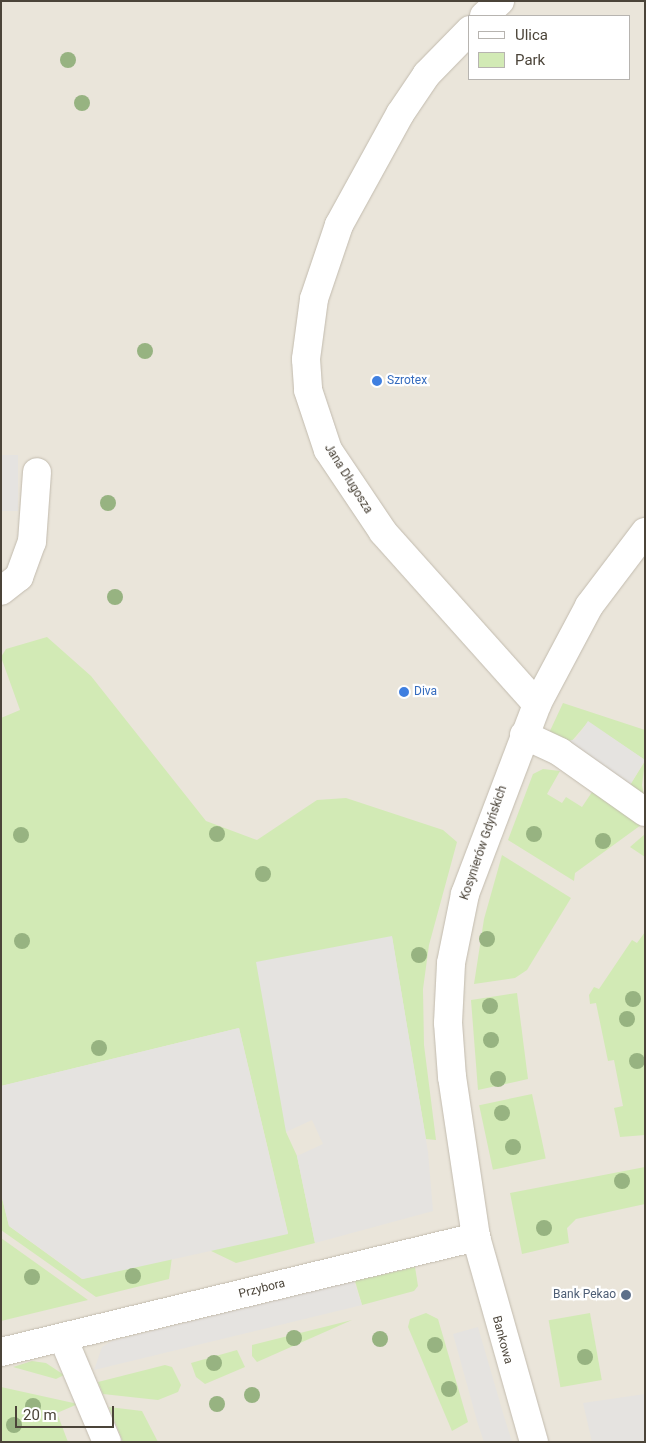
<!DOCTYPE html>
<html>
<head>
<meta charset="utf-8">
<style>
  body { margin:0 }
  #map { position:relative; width:646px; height:1443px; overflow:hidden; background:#f6f3ec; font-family:Roboto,sans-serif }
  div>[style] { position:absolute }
  .residential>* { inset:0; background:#eae5da }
  .green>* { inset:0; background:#d2eab5; transform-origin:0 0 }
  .parking>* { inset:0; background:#e5e3e0; transform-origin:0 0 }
  .roads { filter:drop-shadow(0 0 1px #c2bbae) drop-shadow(0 0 1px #c2bbae) }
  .minor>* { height:28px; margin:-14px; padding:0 14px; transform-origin:14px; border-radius:14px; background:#fff }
  .trees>* { width:16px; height:16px; margin:-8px; border-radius:50%; background:#97b381 }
  .dots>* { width:14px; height:14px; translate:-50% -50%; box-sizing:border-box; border:2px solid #fff; border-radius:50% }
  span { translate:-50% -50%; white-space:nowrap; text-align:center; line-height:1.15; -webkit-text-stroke:4.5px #fff; paint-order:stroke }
  .shop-label { font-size:12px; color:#366cbe }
  .left { translate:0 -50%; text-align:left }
  .street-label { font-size:12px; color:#4b4439 }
  .service-label { font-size:12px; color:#4e5e75 }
  .right { translate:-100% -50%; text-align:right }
  .frame { position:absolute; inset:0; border:2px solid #4b4439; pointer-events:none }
  .legend { position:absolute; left:468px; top:15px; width:162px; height:65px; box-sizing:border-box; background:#fff; border:1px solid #b7b4b0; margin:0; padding:6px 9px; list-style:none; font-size:15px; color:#4b4439 }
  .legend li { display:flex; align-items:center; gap:10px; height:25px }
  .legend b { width:25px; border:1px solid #b7b4b0 }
  .scale { position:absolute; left:15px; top:1406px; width:99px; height:22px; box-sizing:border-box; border:2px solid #4b4439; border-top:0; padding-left:6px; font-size:15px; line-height:18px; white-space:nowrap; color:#4b4439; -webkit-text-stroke:4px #fff; paint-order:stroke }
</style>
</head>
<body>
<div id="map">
  <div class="residential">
    <div style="clip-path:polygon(evenodd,1px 1px,645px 1px,645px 1442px,1px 1442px,1px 1px,470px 16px,630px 16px,630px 79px,470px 79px,470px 16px)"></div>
  </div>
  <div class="green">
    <div style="clip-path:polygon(47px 637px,91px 676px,206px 821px,257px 840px,317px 800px,346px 798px,443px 830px,457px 842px,429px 945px,423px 989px,424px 1045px,436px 1140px,426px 1139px,392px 937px,286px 1132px,297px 1156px,315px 1243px,236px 1263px,207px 1249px,288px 1233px,239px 1028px,1px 1086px,1px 718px,20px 710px,1px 657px,6px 649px)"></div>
    <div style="clip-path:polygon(563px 703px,645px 730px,645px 760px,588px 722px,571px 742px,549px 733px)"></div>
    <div style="clip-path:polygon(645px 761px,642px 785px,645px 802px,627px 790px)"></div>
    <div style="clip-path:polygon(543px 769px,560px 771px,547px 794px,562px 803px,566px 797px,582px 807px,592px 792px,641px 825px,575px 873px,574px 881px,508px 840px,533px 774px)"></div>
    <div style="clip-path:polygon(645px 834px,645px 857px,630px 847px)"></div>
    <div style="clip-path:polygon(502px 855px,571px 898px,527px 970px,515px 978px,474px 984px,484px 919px)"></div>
    <div style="clip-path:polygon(645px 932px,645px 1135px,620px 1137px,614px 1108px,623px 1106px,614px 1060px,608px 1061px,596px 1003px,590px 1004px,589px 995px,594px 987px,599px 989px,632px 940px,637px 943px)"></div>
    <div style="clip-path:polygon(517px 993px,528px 1079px,478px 1090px,471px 1000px)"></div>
    <div style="left:532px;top:1094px;width:66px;height:54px;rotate:78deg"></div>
    <div style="clip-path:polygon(645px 1167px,645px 1204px,576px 1219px,567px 1228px,569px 1243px,522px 1254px,510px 1193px)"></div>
    <div style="clip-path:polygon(1px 1194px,9px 1226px,82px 1279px,172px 1257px,169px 1279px,96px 1297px,1px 1230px)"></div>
    <div style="clip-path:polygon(1px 1238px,88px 1300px,1px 1321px)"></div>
    <div style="clip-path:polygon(415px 1267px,418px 1286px,414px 1291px,362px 1305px,355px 1281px)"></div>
    <div style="clip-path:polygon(426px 1313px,438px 1319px,468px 1422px,452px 1431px,408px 1327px,410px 1319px)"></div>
    <div style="left:590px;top:1313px;width:68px;height:42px;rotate:80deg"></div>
    <div style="clip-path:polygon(352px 1320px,257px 1362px,252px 1356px,252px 1345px)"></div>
    <div style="clip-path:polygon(237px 1350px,245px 1367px,205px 1384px,196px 1377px,191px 1363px)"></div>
    <div style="clip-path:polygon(32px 1361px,46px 1363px,64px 1375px,56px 1379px,13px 1367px)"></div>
    <div style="clip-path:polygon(165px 1365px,172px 1367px,181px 1385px,178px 1392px,158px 1400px,103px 1394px,98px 1382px)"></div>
    <div style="clip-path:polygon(1px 1387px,78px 1404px,57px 1413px,68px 1442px,1px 1442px)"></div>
    <div style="clip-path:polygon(109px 1407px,142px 1411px,158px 1442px,123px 1442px)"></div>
  </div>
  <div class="parking">
    <div style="left:1px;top:455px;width:17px;height:56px"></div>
    <div style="clip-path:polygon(588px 721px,645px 760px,627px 790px,564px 742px,576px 739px)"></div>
    <div style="clip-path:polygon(392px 936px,428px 1152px,433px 1211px,315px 1243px,297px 1156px,323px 1144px,312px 1120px,286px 1132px,256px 962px)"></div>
    <div style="clip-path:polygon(239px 1028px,288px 1234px,83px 1279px,9px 1226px,1px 1194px,1px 1086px)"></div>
    <div style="clip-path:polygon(354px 1281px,362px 1305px,94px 1370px,102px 1347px,112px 1341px)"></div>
    <div style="clip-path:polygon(478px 1327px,503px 1413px,512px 1442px,484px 1442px,477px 1421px,453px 1334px)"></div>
    <div style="clip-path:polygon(645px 1394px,645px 1442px,592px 1442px,583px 1403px)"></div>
  </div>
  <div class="roads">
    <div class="minor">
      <div style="left:484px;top:16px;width:22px;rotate:-43deg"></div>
      <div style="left:470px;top:30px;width:62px;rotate:134.3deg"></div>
      <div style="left:427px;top:74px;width:48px;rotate:124deg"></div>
      <div style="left:400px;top:114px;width:127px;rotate:118.8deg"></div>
      <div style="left:339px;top:225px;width:78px;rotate:108.7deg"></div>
      <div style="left:314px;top:299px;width:61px;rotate:97.6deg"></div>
      <div style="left:306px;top:359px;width:31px;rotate:86deg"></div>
      <div style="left:308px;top:390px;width:63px;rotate:71.6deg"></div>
      <div style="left:328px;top:450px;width:99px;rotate:56.1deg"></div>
      <div style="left:383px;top:532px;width:231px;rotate:48.2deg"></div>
      <div style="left:1px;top:591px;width:23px;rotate:-38deg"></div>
      <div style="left:19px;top:577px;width:37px;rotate:-70deg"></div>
      <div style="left:32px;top:542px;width:70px;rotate:-85.9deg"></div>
      <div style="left:524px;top:735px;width:40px;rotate:25deg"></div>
      <div style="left:560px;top:752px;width:104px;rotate:35.2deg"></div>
      <div style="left:63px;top:1338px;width:113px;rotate:67.1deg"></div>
      <div style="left:1px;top:1352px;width:489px;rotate:-13.6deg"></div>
      <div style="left:534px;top:1442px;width:213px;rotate:-105.8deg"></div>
      <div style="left:476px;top:1237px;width:162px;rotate:-98.5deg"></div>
      <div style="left:452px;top:1077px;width:54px;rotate:-94.2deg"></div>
      <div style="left:448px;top:1023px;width:60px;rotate:-87.1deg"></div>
      <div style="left:451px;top:963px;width:70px;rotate:-78.5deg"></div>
      <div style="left:465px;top:894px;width:203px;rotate:-69.2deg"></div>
      <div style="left:537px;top:704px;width:111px;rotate:-62deg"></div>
      <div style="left:589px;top:606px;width:93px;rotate:-52.9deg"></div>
    </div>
  </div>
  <div class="trees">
    <div style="left:68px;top:60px"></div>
    <div style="left:82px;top:103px"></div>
    <div style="left:145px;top:351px"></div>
    <div style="left:108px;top:503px"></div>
    <div style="left:115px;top:597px"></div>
    <div style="left:217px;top:834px"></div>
    <div style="left:534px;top:834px"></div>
    <div style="left:21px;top:835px"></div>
    <div style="left:603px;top:841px"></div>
    <div style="left:263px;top:874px"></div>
    <div style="left:487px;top:939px"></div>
    <div style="left:22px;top:941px"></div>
    <div style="left:419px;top:955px"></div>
    <div style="left:633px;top:999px"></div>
    <div style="left:490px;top:1006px"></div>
    <div style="left:627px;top:1019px"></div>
    <div style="left:491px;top:1040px"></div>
    <div style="left:99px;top:1048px"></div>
    <div style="left:637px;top:1061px"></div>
    <div style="left:498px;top:1079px"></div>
    <div style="left:502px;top:1113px"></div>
    <div style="left:513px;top:1147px"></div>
    <div style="left:622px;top:1181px"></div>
    <div style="left:544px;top:1228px"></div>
    <div style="left:133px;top:1276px"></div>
    <div style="left:32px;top:1277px"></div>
    <div style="left:294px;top:1338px"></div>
    <div style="left:380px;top:1339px"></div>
    <div style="left:435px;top:1345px"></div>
    <div style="left:585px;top:1357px"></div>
    <div style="left:214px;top:1363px"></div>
    <div style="left:449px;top:1389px"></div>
    <div style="left:252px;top:1395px"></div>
    <div style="left:217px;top:1404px"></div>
    <div style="left:33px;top:1406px"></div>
    <div style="left:14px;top:1425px"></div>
  </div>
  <div class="dots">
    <div style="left:377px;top:381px;background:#3f7fe0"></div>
    <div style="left:404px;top:692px;background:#3f7fe0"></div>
    <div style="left:626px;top:1295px;background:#5c6f8a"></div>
  </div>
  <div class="shop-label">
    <span class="left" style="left:387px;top:381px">Szrotex</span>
    <span class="left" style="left:414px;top:692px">Diva</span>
  </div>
  <div class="street-label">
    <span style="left:348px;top:479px;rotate:58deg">Jana Długosza</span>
    <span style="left:484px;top:843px;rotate:-71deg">Kosynierów Gdyńskich</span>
    <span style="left:262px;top:1289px;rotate:-14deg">Przybora</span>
    <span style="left:502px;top:1340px;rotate:75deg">Bankowa</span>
  </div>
  <div class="service-label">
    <span class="right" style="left:616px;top:1295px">Bank Pekao</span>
  </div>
  <div class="frame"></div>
  <ul class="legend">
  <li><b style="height:6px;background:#fff"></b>Ulica</li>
  <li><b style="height:14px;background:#d2eab5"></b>Park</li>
  </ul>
  <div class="scale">20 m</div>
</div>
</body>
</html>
